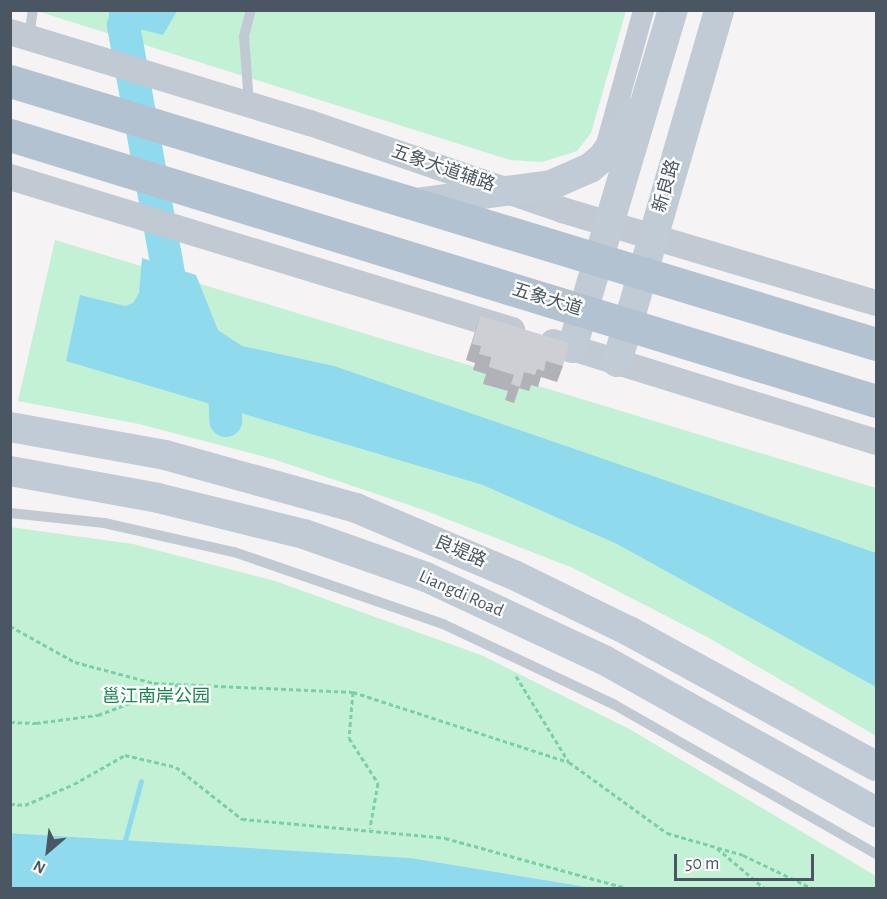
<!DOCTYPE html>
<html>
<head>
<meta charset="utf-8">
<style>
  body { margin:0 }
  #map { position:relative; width:887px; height:899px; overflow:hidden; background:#f5f3f3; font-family:"Alegreya Sans","Noto Sans SC",sans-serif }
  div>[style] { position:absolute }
  .green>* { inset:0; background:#c3f1d5 }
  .water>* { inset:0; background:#90daee }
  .stream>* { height:5px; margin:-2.5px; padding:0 2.5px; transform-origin:2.5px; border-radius:2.5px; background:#90daee }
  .river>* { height:33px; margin:-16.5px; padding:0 16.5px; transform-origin:16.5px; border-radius:16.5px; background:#90daee }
  .path>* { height:3px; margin-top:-1.5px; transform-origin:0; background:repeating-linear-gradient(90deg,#7ad0a6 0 4.5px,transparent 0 7.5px) }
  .service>* { height:10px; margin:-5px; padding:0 5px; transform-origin:5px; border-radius:5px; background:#c1cad2 }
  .minor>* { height:21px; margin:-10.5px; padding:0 10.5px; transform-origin:10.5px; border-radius:10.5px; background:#c1cad2 }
  .tertiary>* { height:26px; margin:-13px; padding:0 13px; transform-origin:13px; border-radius:13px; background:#c1cad2 }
  .secondary>* { height:30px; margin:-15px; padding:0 15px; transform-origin:15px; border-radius:15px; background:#c1cbd6 }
  .primary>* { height:33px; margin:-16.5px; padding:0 16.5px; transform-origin:16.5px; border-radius:16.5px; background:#b3c2d1 }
  .wall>* { inset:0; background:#b0b2b7 }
  .building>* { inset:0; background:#cdcfd5 }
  span { translate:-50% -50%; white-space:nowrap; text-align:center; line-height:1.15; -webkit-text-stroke:4.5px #fff; paint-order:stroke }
  .street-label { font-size:18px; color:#4a5661 }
  .park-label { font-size:18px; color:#17864f }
  .frame { position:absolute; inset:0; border:12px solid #4a5661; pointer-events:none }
  .north { position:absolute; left:18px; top:821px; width:60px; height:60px; -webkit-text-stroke:4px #fff; paint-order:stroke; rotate:208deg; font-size:16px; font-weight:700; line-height:24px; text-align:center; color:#4a5661 }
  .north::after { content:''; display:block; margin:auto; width:21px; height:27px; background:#4a5661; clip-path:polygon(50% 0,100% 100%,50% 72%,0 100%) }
  .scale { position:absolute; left:674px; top:854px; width:140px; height:27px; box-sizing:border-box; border:3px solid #4a5661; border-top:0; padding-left:8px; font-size:18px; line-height:21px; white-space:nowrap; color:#4a5661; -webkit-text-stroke:4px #fff; paint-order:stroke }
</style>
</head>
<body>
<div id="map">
  <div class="green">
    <div style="clip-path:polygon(37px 11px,626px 11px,591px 133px,577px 151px,542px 162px,510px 160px)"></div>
    <div style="clip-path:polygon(55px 240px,876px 488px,876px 736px,709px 638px,573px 568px,421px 509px,273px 459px,139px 424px,18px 401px)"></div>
    <div style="clip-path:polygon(10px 527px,133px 544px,275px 581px,481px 655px,631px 730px,876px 876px,876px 888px,593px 888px,411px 858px,11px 833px)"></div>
  </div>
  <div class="water">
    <div style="clip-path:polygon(108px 11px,108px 10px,177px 11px,163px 35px,112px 22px)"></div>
    <div style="clip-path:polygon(142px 258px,196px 275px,218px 330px,242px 346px,334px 366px,876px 553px,876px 687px,617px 544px,483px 485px,66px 361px,80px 295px,125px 306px,133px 303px,139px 293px)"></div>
    <div style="clip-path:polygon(10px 833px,411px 858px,593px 888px,11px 888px)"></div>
  </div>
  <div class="stream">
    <div style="left:124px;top:844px;width:65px;rotate:-74.9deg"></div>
  </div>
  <div class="river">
    <div style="left:127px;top:10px;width:16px;rotate:105deg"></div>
    <div style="left:123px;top:25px;width:257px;rotate:79.7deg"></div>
    <div style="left:169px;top:278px;width:32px;rotate:64deg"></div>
    <div style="left:217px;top:364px;width:20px;rotate:70deg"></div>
    <div style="left:224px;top:383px;width:37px;rotate:88deg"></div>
  </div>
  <div class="path">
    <div style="left:10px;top:626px;width:74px;rotate:29deg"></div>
    <div style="left:75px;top:662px;width:82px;rotate:14.9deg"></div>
    <div style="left:154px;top:683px;width:199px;rotate:2.6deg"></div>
    <div style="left:353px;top:692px;width:227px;rotate:18deg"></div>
    <div style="left:569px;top:762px;width:121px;rotate:35.9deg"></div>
    <div style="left:667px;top:833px;width:79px;rotate:16.1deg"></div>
    <div style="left:743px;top:855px;width:76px;rotate:25.6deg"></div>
    <div style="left:516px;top:676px;width:100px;rotate:58.5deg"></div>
    <div style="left:353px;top:692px;width:46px;rotate:95deg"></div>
    <div style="left:349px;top:738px;width:54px;rotate:57.2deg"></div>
    <div style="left:378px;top:783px;width:46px;rotate:100.1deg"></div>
    <div style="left:10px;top:722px;width:26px;rotate:2deg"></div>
    <div style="left:36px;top:723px;width:63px;rotate:-7.4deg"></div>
    <div style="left:98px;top:715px;width:85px;rotate:-20.8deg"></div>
    <div style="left:10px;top:804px;width:15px;rotate:4deg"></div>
    <div style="left:25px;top:805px;width:53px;rotate:-23.2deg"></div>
    <div style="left:74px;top:784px;width:59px;rotate:-29.6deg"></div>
    <div style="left:125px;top:755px;width:52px;rotate:13.2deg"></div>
    <div style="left:176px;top:767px;width:84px;rotate:38.2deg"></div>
    <div style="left:242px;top:819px;width:204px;rotate:5.3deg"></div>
    <div style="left:445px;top:838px;width:189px;rotate:15.4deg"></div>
    <div style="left:717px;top:848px;width:62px;rotate:40.4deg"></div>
  </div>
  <div class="service">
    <div style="left:29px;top:37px;width:27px;rotate:-82deg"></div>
    <div style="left:249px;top:104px;width:68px;rotate:-94.2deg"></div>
    <div style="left:244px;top:36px;width:27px;rotate:-75deg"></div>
    <div style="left:10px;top:513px;width:95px;rotate:6.1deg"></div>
    <div style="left:104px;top:523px;width:133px;rotate:12.6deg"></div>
    <div style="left:234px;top:552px;width:221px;rotate:19deg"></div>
    <div style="left:443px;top:624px;width:190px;rotate:25.2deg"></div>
    <div style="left:615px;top:705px;width:301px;rotate:29.7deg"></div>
  </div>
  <div class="minor">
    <div style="left:607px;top:140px;width:135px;rotate:-74.5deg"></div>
  </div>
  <div class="tertiary">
    <div style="left:10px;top:32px;width:313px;rotate:16.9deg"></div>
    <div style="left:310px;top:123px;width:267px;rotate:19deg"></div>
    <div style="left:562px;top:210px;width:327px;rotate:16.5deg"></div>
    <div style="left:10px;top:177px;width:525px;rotate:16.95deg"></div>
    <div style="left:553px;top:342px;width:338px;rotate:17.2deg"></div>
  </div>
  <div class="secondary">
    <div style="left:415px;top:203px;width:137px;rotate:-7.5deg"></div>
    <div style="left:551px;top:185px;width:43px;rotate:-23.6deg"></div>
    <div style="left:590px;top:168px;width:17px;rotate:-40deg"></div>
    <div style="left:603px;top:157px;width:53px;rotate:-55.7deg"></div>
    <div style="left:572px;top:348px;width:353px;rotate:-73.4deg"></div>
    <div style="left:617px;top:362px;width:366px;rotate:-73.8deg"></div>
    <div style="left:10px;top:427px;width:158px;rotate:10.2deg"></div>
    <div style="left:165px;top:455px;width:198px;rotate:15.5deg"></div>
    <div style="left:356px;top:508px;width:172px;rotate:23deg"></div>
    <div style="left:514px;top:575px;width:128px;rotate:26deg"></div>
    <div style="left:629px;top:631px;width:281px;rotate:28.7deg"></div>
    <div style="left:10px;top:471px;width:150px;rotate:10.3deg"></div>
    <div style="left:158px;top:498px;width:150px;rotate:13.9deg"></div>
    <div style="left:304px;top:534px;width:129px;rotate:19.4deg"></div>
    <div style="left:426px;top:577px;width:196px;rotate:25deg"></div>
    <div style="left:604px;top:660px;width:312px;rotate:29.2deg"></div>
  </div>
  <div class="primary">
    <div style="left:10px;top:81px;width:905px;rotate:16.89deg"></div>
    <div style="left:10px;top:135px;width:906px;rotate:17.07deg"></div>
  </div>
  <div class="wall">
    <div style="clip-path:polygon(480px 316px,563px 366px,557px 382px,541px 377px,538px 387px,531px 385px,529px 391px,519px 388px,514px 403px,505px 400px,508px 391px,483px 384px,486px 374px,473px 370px,475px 363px,466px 360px)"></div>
  </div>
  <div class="building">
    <div style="clip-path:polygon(480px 316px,569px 343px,563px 366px,546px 361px,544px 371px,537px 369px,535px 375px,524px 372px,520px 387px,511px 384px,514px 375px,489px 367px,491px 357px,479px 354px,481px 346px,472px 344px)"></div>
  </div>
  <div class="street-label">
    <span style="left:443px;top:169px;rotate:19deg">五象大道辅路</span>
    <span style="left:667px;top:186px;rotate:-74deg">新良路</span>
    <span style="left:547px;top:300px;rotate:17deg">五象大道</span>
    <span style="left:460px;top:552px;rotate:23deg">良堤路</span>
    <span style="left:461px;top:594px;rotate:24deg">Liangdi Road</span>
  </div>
  <div class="park-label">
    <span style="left:156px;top:697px">邕江南岸公园</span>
  </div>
  <div class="frame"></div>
  <div class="north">N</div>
  <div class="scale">50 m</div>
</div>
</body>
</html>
